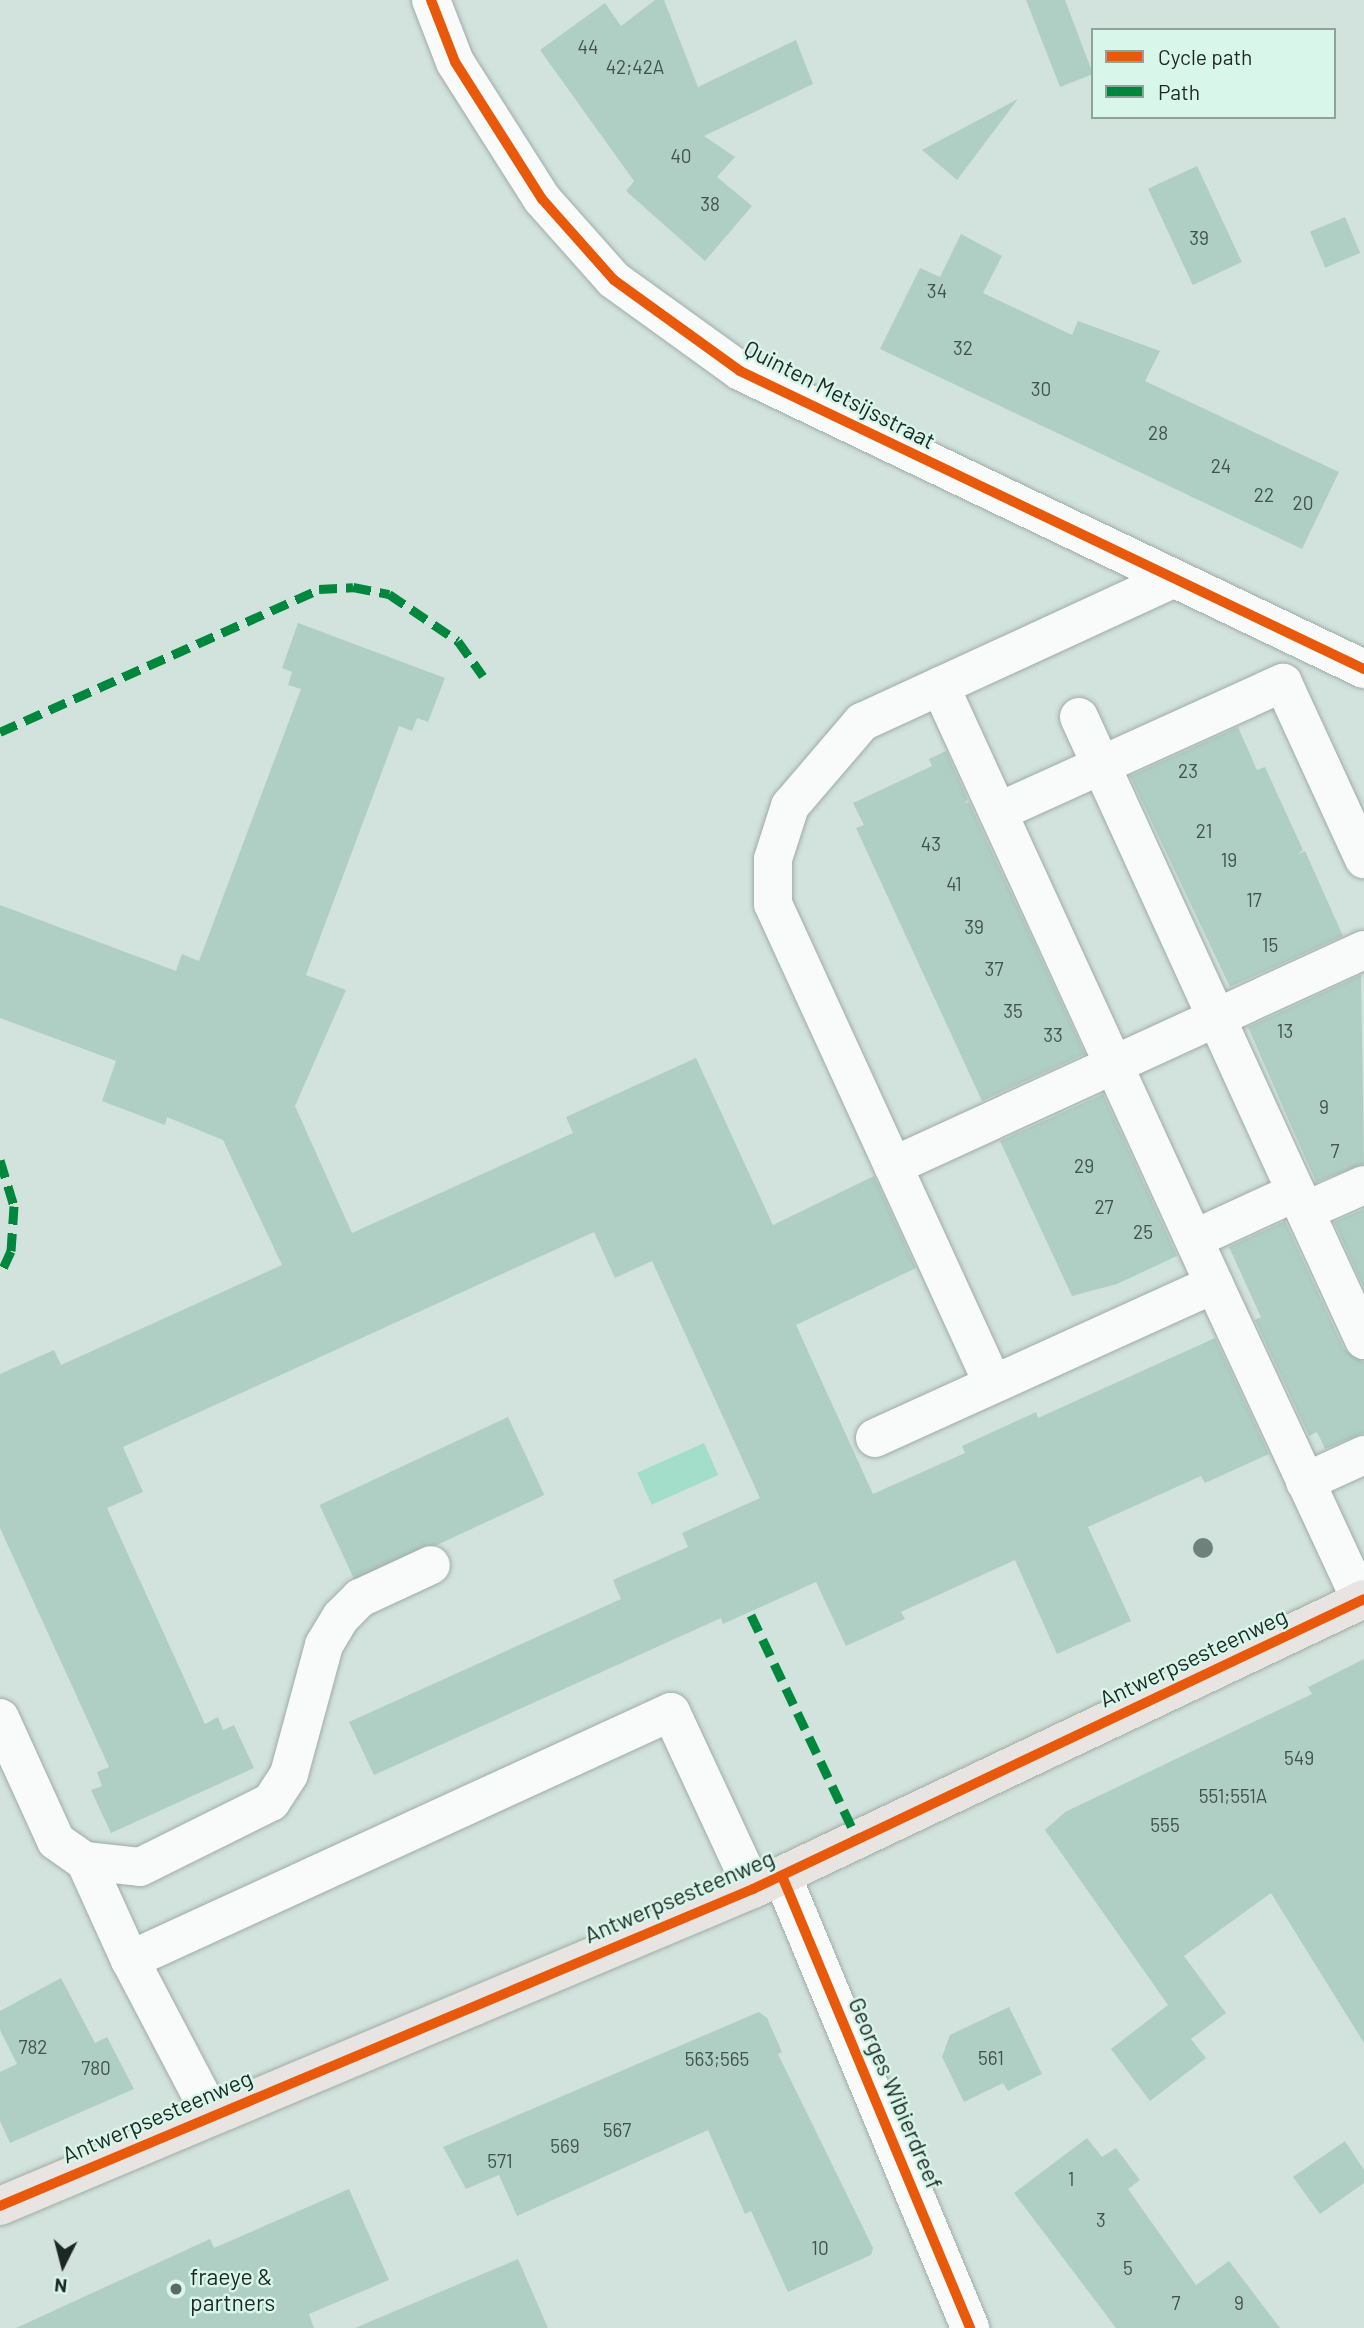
<!DOCTYPE html>
<html>
<head>
<meta charset="utf-8">
<style>
  body { margin:0 }
  #map { position:relative; width:1364px; height:2328px; overflow:hidden; background:#d2e2dc; font-family:Barlow,sans-serif }
  div>[style] { position:absolute }
  .green>* { inset:0; background:#a3deca; transform-origin:0 0 }
  .building>* { inset:0; background:#afcfc4; transform-origin:0 0 }
  .roads { filter:drop-shadow(0 0 2px #9faca7) drop-shadow(0 0 2px #9faca7) }
  .minor>* { height:38px; margin:-19px; padding:0 19px; transform-origin:19px; border-radius:19px; background:#f8fbfa }
  .major>* { height:38px; margin:-19px; padding:0 19px; transform-origin:19px; border-radius:19px; background:#e7e4e1 }
  .quiet>* { height:9px; margin-top:-4.5px; transform-origin:0; background:repeating-linear-gradient(90deg,#00873e 0 18px,transparent 0 27px) }
  .cycleway>* { height:10px; margin:-5px; padding:0 5px; transform-origin:5px; border-radius:5px; background:#e8590c }
  .trees>* { width:20px; height:20px; margin:-10px; border-radius:50%; background:#6e817b }
  .dots>* { width:19px; height:19px; translate:-50% -50%; box-sizing:border-box; border:4px solid #d8f6ea; border-radius:50% }
  span { translate:-50% -50%; white-space:nowrap; text-align:center; line-height:1.15; -webkit-text-stroke:5px #d8f6ea; paint-order:stroke }
  .number-label { font-size:19px; color:#42524c }
  .number-label span { -webkit-text-stroke-width:0 }
  .street-label { font-size:23px; color:#1d2824 }
  .poi-label { font-size:23px; color:#1d2824 }
  .left { translate:0 -50%; text-align:left }
  .legend { position:absolute; left:1091px; top:28px; width:245px; height:91px; box-sizing:border-box; background:#d8f6ea; border:2px solid #8da49b; margin:0; padding:9px 12px; list-style:none; font-size:21px; color:#1d2824 }
  .legend li { display:flex; align-items:center; gap:14px; height:35px }
  .legend b { width:35px; border:2px solid #8da49b }
  .north { position:absolute; left:28px; top:2230px; width:70px; height:70px; -webkit-text-stroke:5px #d8f6ea; paint-order:stroke; rotate:186deg; font-size:19px; font-weight:700; line-height:28px; text-align:center; color:#1d2824 }
  .north::after { content:''; display:block; margin:auto; width:24px; height:32px; background:#1d2824; clip-path:polygon(50% 0,100% 100%,50% 72%,0 100%) }
</style>
</head>
<body>
<div id="map">
  <div class="green">
    <div style="left:704px;top:1443px;width:35px;height:73px;rotate:66deg"></div>
  </div>
  <div class="building">
    <div style="clip-path:polygon(655px 0,664px 0,698px 87px,796px 40px,813px 84px,704px 136px,735px 157px,717px 177px,752px 206px,705px 261px,626px 191px,634px 181px,540px 50px,605px 3px,621px 26px)"></div>
    <div style="clip-path:polygon(1026px 0,1065px 0,1093px 74px,1060px 87px)"></div>
    <div style="clip-path:polygon(1018px 99px,957px 180px,922px 150px)"></div>
    <div style="left:1197px;top:166px;width:106px;height:54px;rotate:65deg"></div>
    <div style="left:1345px;top:217px;width:39px;height:38px;rotate:67deg"></div>
    <div style="clip-path:polygon(961px 234px,1002px 256px,983px 293px,1072px 335px,1078px 321px,1160px 351px,1145px 381px,1339px 472px,1302px 549px,880px 349px,920px 268px,940px 277px)"></div>
    <div style="clip-path:polygon(298px 623px,445px 678px,428px 722px,417px 718px,412px 731px,399px 726px,306px 975px,346px 990px,295px 1106px,352px 1233px,573px 1133px,566px 1117px,696px 1058px,773px 1225px,874px 1176px,916px 1268px,796px 1325px,873px 1494px,965px 1453px,962px 1446px,1036px 1412px,1038px 1418px,1215px 1338px,1269px 1454px,1205px 1483px,1201px 1476px,1088px 1527px,1131px 1621px,1057px 1654px,1015px 1560px,901px 1612px,905px 1619px,846px 1646px,816px 1582px,723px 1624px,721px 1618px,374px 1775px,349px 1722px,621px 1599px,613px 1580px,688px 1547px,682px 1533px,760px 1498px,652px 1261px,615px 1278px,594px 1232px,123px 1447px,143px 1492px,107px 1508px,205px 1724px,218px 1717px,223px 1730px,234px 1725px,254px 1768px,111px 1833px,91px 1790px,102px 1786px,97px 1772px,109px 1767px,0 1528px,0 1374px,54px 1350px,61px 1365px,282px 1265px,223px 1140px,167px 1117px,165px 1125px,102px 1101px,116px 1061px,0 1018px,0 905px,176px 971px,182px 954px,199px 961px,301px 689px,288px 685px,292px 672px,282px 668px)"></div>
    <div style="clip-path:polygon(1238px 727px,1257px 770px,1265px 767px,1303px 850px,1297px 855px,1305px 851px,1343px 936px,1230px 987px,1130px 776px)"></div>
    <div style="clip-path:polygon(946px 751px,968px 800px,964px 803px,969px 802px,1085px 1054px,982px 1101px,856px 828px,864px 825px,853px 803px,932px 766px,929px 759px)"></div>
    <div style="clip-path:polygon(1361px 975px,1364px 1164px,1316px 1182px,1248px 1027px)"></div>
    <div style="clip-path:polygon(1103px 1094px,1177px 1256px,1117px 1284px,1072px 1296px,1000px 1141px)"></div>
    <div style="clip-path:polygon(1364px 1209px,1364px 1288px,1334px 1222px)"></div>
    <div style="clip-path:polygon(1285px 1221px,1344px 1349px,1364px 1362px,1364px 1433px,1325px 1449px,1317px 1432px,1309px 1436px,1255px 1320px,1261px 1317px,1229px 1247px)"></div>
    <div style="left:508px;top:1417px;width:86px;height:208px;rotate:65deg"></div>
    <div style="clip-path:polygon(1364px 1659px,1364px 2043px,1271px 1893px,1184px 1956px,1226px 2013px,1191px 2039px,1206px 2058px,1150px 2101px,1111px 2049px,1168px 2005px,1045px 1830px,1065px 1812px,1312px 1694px,1308px 1687px)"></div>
    <div style="clip-path:polygon(61px 1978px,95px 2043px,107px 2037px,134px 2089px,10px 2143px,0 2121px,0 2072px,17px 2064px,0 2030px,0 2011px)"></div>
    <div style="clip-path:polygon(1009px 2007px,1042px 2074px,1008px 2091px,1003px 2083px,964px 2102px,942px 2057px,950px 2035px)"></div>
    <div style="clip-path:polygon(759px 2012px,767px 2018px,782px 2052px,778px 2054px,873px 2248px,871px 2255px,788px 2292px,751px 2211px,745px 2214px,708px 2130px,517px 2216px,499px 2175px,466px 2189px,443px 2147px)"></div>
    <div style="clip-path:polygon(1087px 2138px,1102px 2157px,1116px 2148px,1140px 2180px,1128px 2189px,1196px 2285px,1229px 2261px,1280px 2328px,1116px 2328px,1014px 2193px)"></div>
    <div style="clip-path:polygon(1345px 2141px,1364px 2170px,1364px 2183px,1320px 2214px,1293px 2177px)"></div>
    <div style="clip-path:polygon(349px 2189px,389px 2280px,309px 2314px,314px 2328px,16px 2328px,210px 2239px,214px 2248px)"></div>
    <div style="clip-path:polygon(518px 2259px,548px 2328px,355px 2328px)"></div>
  </div>
  <div class="roads">
    <div class="minor">
      <div style="left:431px;top:0;width:66px;rotate:68.8deg"></div>
      <div style="left:455px;top:62px;width:162px;rotate:57.6deg"></div>
      <div style="left:542px;top:199px;width:108px;rotate:48.4deg"></div>
      <div style="left:614px;top:280px;width:155px;rotate:35.8deg"></div>
      <div style="left:740px;top:371px;width:692px;rotate:25.53deg"></div>
      <div style="left:940px;top:686px;width:658px;rotate:65.38deg"></div>
      <div style="left:1079px;top:717px;width:522px;rotate:65.45deg"></div>
      <div style="left:998px;top:812px;width:313px;rotate:-24.4deg"></div>
      <div style="left:1283px;top:683px;width:194px;rotate:65.3deg"></div>
      <div style="left:893px;top:1166px;width:518px;rotate:-24.64deg"></div>
      <div style="left:1305px;top:1211px;width:64px;rotate:-23.8deg"></div>
      <div style="left:1194px;top:1239px;width:112px;rotate:-24.7deg"></div>
      <div style="left:1296px;top:1192px;width:163px;rotate:65.3deg"></div>
      <div style="left:993px;top:1384px;width:528px;rotate:-114.62deg"></div>
      <div style="left:773px;top:904px;width:45px;rotate:-90deg"></div>
      <div style="left:773px;top:859px;width:56px;rotate:-72.2deg"></div>
      <div style="left:790px;top:806px;width:111px;rotate:-49.4deg"></div>
      <div style="left:862px;top:722px;width:342px;rotate:-24.7deg"></div>
      <div style="left:875px;top:1438px;width:372px;rotate:-24.4deg"></div>
      <div style="left:1214px;top:1284px;width:349px;rotate:65.1deg"></div>
      <div style="left:1305px;top:1482px;width:65px;rotate:-24.6deg"></div>
      <div style="left:0;top:1718px;width:135px;rotate:65.5deg"></div>
      <div style="left:56px;top:1841px;width:35px;rotate:35deg"></div>
      <div style="left:85px;top:1861px;width:55px;rotate:6.2deg"></div>
      <div style="left:140px;top:1867px;width:146px;rotate:-26.4deg"></div>
      <div style="left:271px;top:1802px;width:33px;rotate:-57deg"></div>
      <div style="left:289px;top:1774px;width:134px;rotate:-74.8deg"></div>
      <div style="left:324px;top:1645px;width:33px;rotate:-59deg"></div>
      <div style="left:341px;top:1617px;width:27px;rotate:-45deg"></div>
      <div style="left:360px;top:1598px;width:78px;rotate:-24.9deg"></div>
      <div style="left:85px;top:1861px;width:109px;rotate:65.6deg"></div>
      <div style="left:782px;top:1876px;width:490px;rotate:67.4deg"></div>
      <div style="left:212px;top:2116px;width:176px;rotate:-117.7deg"></div>
      <div style="left:130px;top:1960px;width:595px;rotate:-24.63deg"></div>
      <div style="left:671px;top:1712px;width:195px;rotate:65.1deg"></div>
    </div>
    <div class="major">
      <div style="left:0;top:2206px;width:817px;rotate:-22.83deg"></div>
      <div style="left:753px;top:1889px;width:676px;rotate:-25.39deg"></div>
    </div>
  </div>
  <div class="quiet">
    <div style="left:0;top:732px;width:350px;rotate:-24.1deg"></div>
    <div style="left:319px;top:589px;width:34px;rotate:-3deg"></div>
    <div style="left:353px;top:587px;width:37px;rotate:11deg"></div>
    <div style="left:389px;top:594px;width:83px;rotate:34.3deg"></div>
    <div style="left:458px;top:641px;width:43px;rotate:54.5deg"></div>
    <div style="left:0;top:1160px;width:48px;rotate:73.1deg"></div>
    <div style="left:14px;top:1206px;width:45px;rotate:93.8deg"></div>
    <div style="left:11px;top:1251px;width:26px;rotate:115deg"></div>
    <div style="left:751px;top:1615px;width:249px;rotate:64.6deg"></div>
  </div>
  <div class="cycleway">
    <div style="left:431px;top:0;width:66px;rotate:68.8deg"></div>
    <div style="left:455px;top:62px;width:162px;rotate:57.6deg"></div>
    <div style="left:542px;top:199px;width:108px;rotate:48.4deg"></div>
    <div style="left:614px;top:280px;width:155px;rotate:35.8deg"></div>
    <div style="left:740px;top:371px;width:692px;rotate:25.53deg"></div>
    <div style="left:782px;top:1876px;width:490px;rotate:67.4deg"></div>
    <div style="left:0;top:2206px;width:817px;rotate:-22.83deg"></div>
    <div style="left:753px;top:1889px;width:676px;rotate:-25.39deg"></div>
  </div>
  <div class="trees">
    <div style="left:1203px;top:1548px"></div>
  </div>
  <div class="dots">
    <div style="left:176px;top:2289px;background:#5c6964"></div>
  </div>
  <div class="number-label">
    <span style="left:588px;top:47px">44</span>
    <span style="left:635px;top:67px">42;42A</span>
    <span style="left:681px;top:156px">40</span>
    <span style="left:710px;top:204px">38</span>
    <span style="left:1199px;top:238px">39</span>
    <span style="left:937px;top:291px">34</span>
    <span style="left:963px;top:348px">32</span>
    <span style="left:1041px;top:389px">30</span>
    <span style="left:1158px;top:433px">28</span>
    <span style="left:1221px;top:466px">24</span>
    <span style="left:1264px;top:495px">22</span>
    <span style="left:1303px;top:503px">20</span>
    <span style="left:1188px;top:771px">23</span>
    <span style="left:1204px;top:831px">21</span>
    <span style="left:931px;top:844px">43</span>
    <span style="left:1229px;top:860px">19</span>
    <span style="left:954px;top:884px">41</span>
    <span style="left:1254px;top:900px">17</span>
    <span style="left:974px;top:927px">39</span>
    <span style="left:1270px;top:945px">15</span>
    <span style="left:994px;top:969px">37</span>
    <span style="left:1013px;top:1011px">35</span>
    <span style="left:1285px;top:1031px">13</span>
    <span style="left:1053px;top:1035px">33</span>
    <span style="left:1324px;top:1107px">9</span>
    <span style="left:1335px;top:1151px">7</span>
    <span style="left:1084px;top:1166px">29</span>
    <span style="left:1104px;top:1207px">27</span>
    <span style="left:1143px;top:1232px">25</span>
    <span style="left:1299px;top:1758px">549</span>
    <span style="left:1233px;top:1796px">551;551A</span>
    <span style="left:1165px;top:1825px">555</span>
    <span style="left:33px;top:2047px">782</span>
    <span style="left:991px;top:2058px">561</span>
    <span style="left:717px;top:2059px">563;565</span>
    <span style="left:96px;top:2068px">780</span>
    <span style="left:617px;top:2130px">567</span>
    <span style="left:565px;top:2146px">569</span>
    <span style="left:500px;top:2161px">571</span>
    <span style="left:1071px;top:2179px">1</span>
    <span style="left:1101px;top:2220px">3</span>
    <span style="left:820px;top:2248px">10</span>
    <span style="left:1128px;top:2268px">5</span>
    <span style="left:1176px;top:2303px">7</span>
    <span style="left:1239px;top:2303px">9</span>
  </div>
  <div class="street-label">
    <span style="left:840px;top:394px;rotate:27deg">Quinten Metsijsstraat</span>
    <span style="left:1193px;top:1657px;rotate:-25deg">Antwerpsesteenweg</span>
    <span style="left:679px;top:1896px;rotate:-23deg">Antwerpsesteenweg</span>
    <span style="left:896px;top:2093px;rotate:67deg">Georges Wibierdreef</span>
    <span style="left:157px;top:2116px;rotate:-23deg">Antwerpsesteenweg</span>
  </div>
  <div class="poi-label">
    <span class="left" style="left:190px;top:2289px">fraeye &amp;<br>partners</span>
  </div>
  <ul class="legend">
  <li><b style="height:9px;background:#e8590c"></b>Cycle path</li>
  <li><b style="height:9px;background:#00873e"></b>Path</li>
  </ul>
  <div class="north">N</div>
</div>
</body>
</html>
